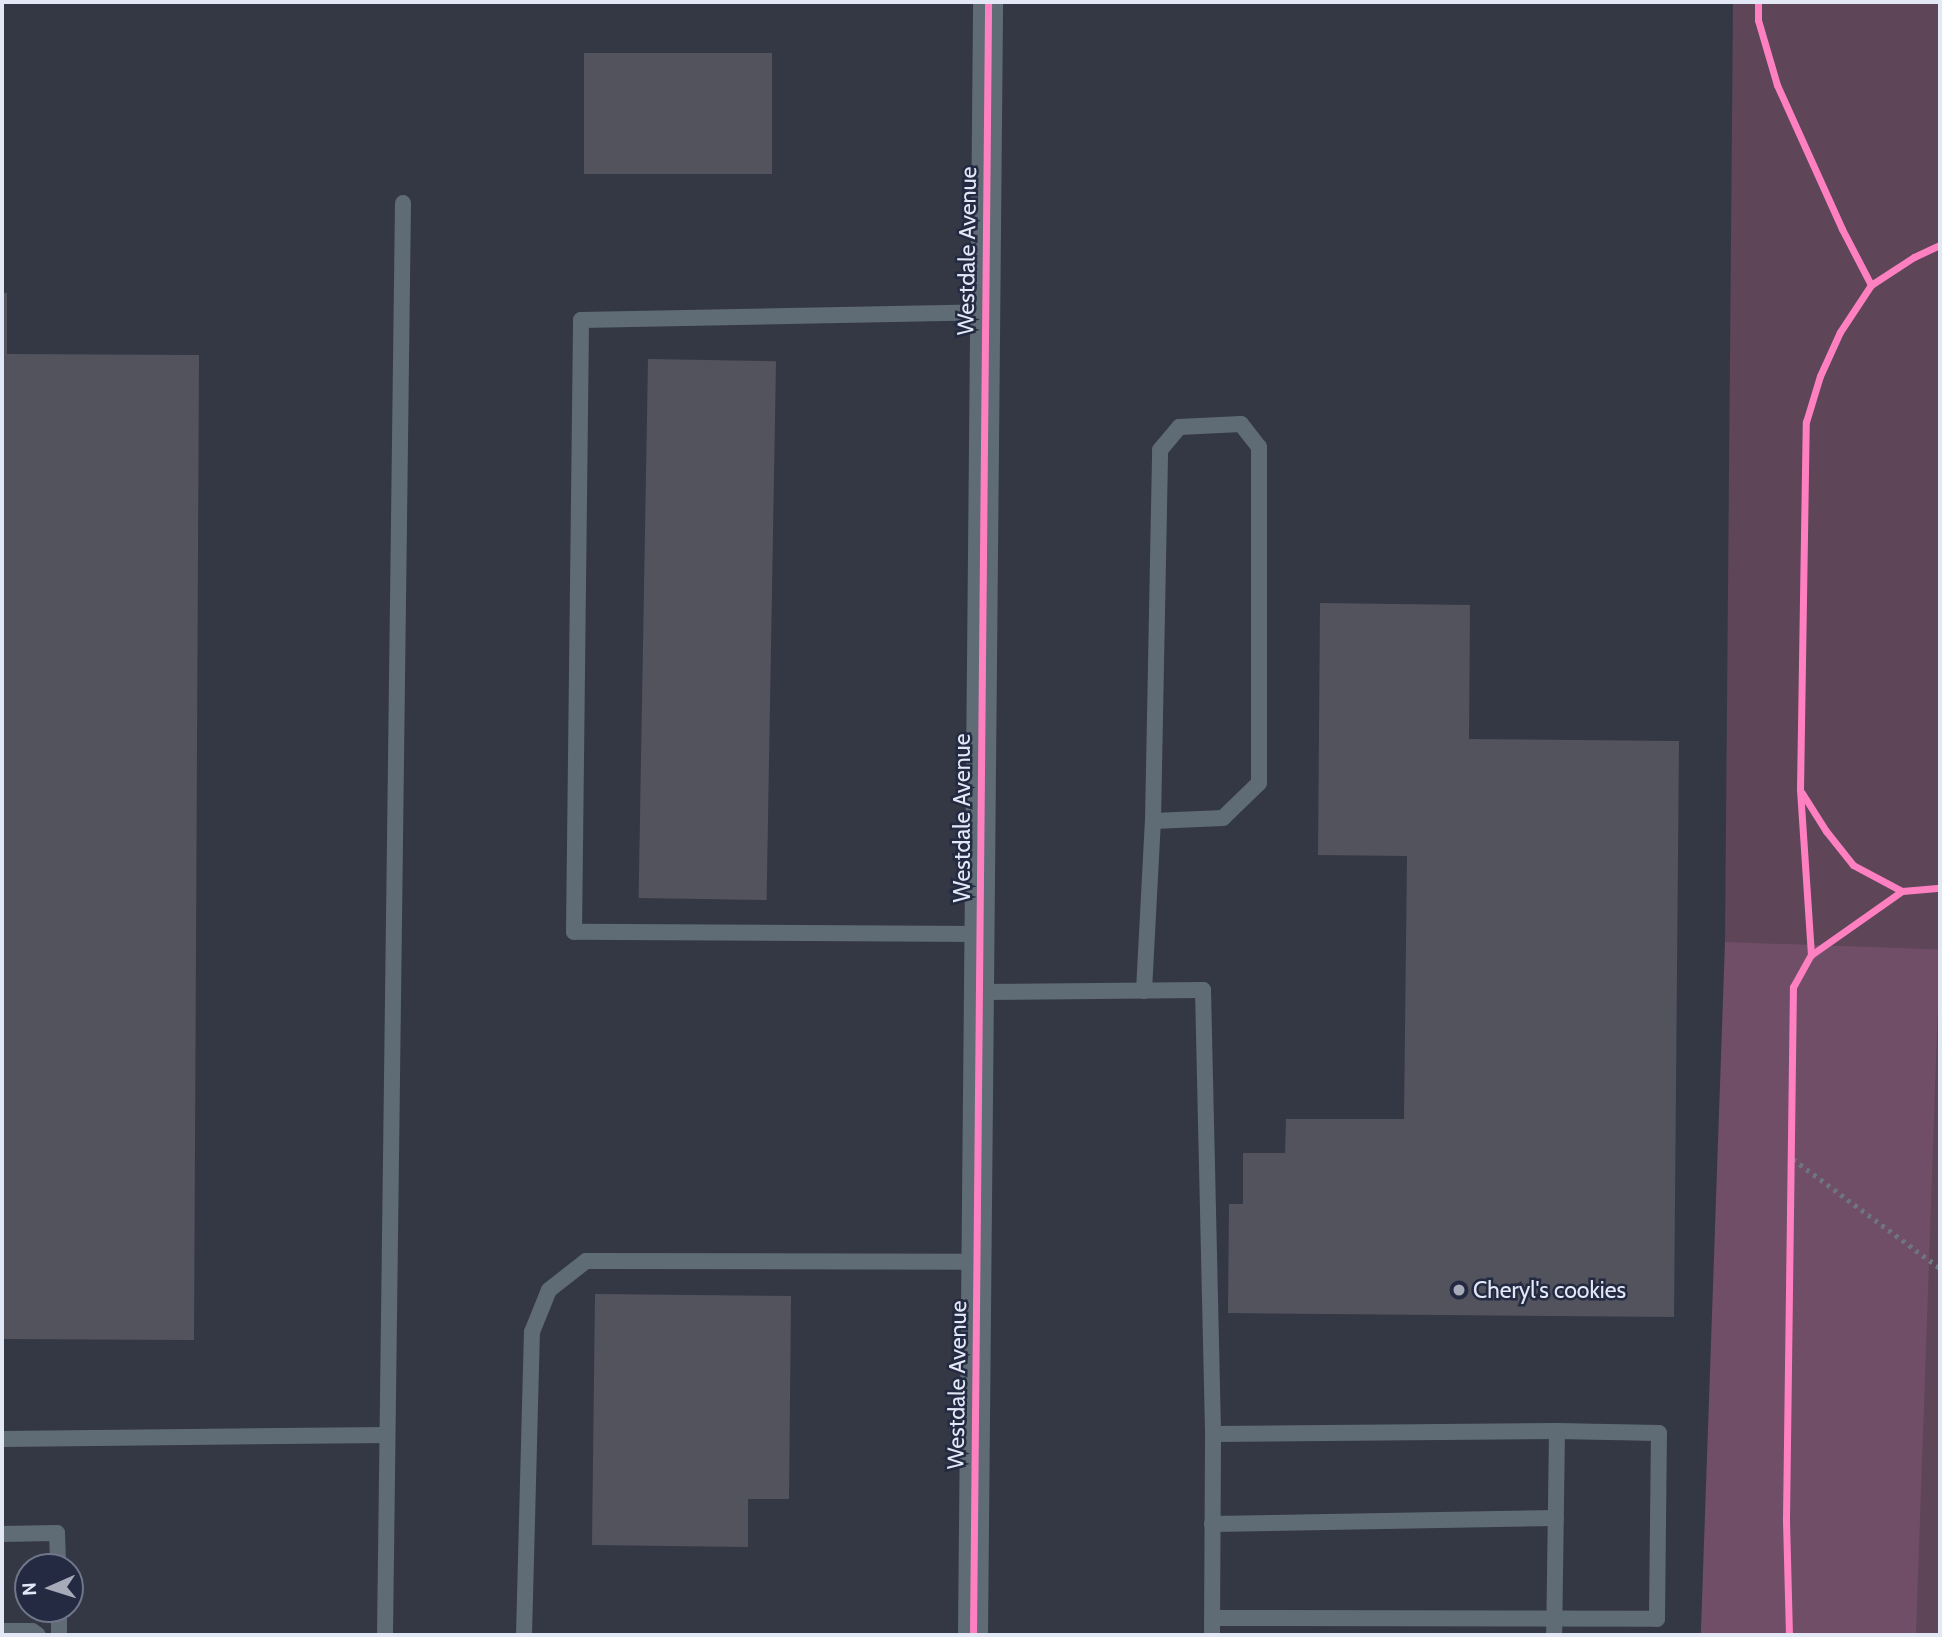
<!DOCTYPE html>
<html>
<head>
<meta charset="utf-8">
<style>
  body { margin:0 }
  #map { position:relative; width:1942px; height:1637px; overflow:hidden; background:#343845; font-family:Cabin,sans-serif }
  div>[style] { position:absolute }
  .green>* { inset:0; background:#5e4558 }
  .forest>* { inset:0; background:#714e68; transform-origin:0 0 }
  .building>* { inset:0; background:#53535e; transform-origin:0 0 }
  .path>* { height:4.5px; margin-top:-2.25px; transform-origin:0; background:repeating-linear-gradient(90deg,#6d757d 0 3.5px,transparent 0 8.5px) }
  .lane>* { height:16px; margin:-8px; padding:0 8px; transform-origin:8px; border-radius:8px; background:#5f6c75 }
  .street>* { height:30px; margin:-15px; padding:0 15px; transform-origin:15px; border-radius:15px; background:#5f6c75 }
  .cycleway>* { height:7px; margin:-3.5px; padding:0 3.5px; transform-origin:3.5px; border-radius:3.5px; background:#ff80c0 }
  .dots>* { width:19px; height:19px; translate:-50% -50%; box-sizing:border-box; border:4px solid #232a41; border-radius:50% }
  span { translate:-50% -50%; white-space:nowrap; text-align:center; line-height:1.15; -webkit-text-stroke:5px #232a41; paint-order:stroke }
  .street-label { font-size:23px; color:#e3e8f7 }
  .poi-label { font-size:23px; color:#e3e8f7 }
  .left { translate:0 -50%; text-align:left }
  .frame { position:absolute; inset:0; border:4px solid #e3e8f7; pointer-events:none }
  .north { position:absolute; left:14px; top:1553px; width:70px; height:70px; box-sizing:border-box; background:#232a41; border:2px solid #70768a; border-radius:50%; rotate:267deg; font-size:19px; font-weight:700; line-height:28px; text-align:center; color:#e3e8f7 }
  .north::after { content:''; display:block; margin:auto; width:24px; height:32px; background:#a6aab9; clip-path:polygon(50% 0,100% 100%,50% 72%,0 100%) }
</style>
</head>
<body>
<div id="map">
  <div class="green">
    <div style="clip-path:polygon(1733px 2px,1940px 2px,1940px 1635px,1726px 1635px,1725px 942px)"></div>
  </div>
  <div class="forest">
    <div style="left:1725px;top:942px;width:215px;height:693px;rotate:2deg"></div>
  </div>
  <div class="building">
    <div style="left:772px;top:53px;width:121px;height:188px;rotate:90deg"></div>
    <div style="clip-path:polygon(2px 293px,7px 293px,7px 354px,199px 355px,194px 1340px,2px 1339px)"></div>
    <div style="left:648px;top:359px;width:128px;height:539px;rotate:1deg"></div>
    <div style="clip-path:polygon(1320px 603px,1470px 605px,1469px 739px,1679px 741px,1674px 1317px,1228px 1313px,1229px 1204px,1243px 1204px,1243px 1153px,1285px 1153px,1286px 1119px,1404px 1119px,1407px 856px,1318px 855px)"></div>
    <div style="clip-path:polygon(595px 1294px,791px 1296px,789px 1499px,748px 1499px,748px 1547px,592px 1545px)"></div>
  </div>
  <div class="path">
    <div style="left:1793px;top:1159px;width:183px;rotate:36.6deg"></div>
  </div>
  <div class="lane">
    <div style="left:980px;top:934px;width:406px;rotate:-179.7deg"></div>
    <div style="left:574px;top:932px;width:612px;rotate:-89.34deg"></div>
    <div style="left:581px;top:320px;width:404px;rotate:-1.1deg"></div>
    <div style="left:1144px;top:991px;width:170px;rotate:-87deg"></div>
    <div style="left:1153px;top:821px;width:371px;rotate:-88.9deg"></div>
    <div style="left:1160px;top:450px;width:30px;rotate:-50deg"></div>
    <div style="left:1179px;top:427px;width:62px;rotate:-2.8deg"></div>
    <div style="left:1241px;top:424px;width:29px;rotate:52deg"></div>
    <div style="left:1259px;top:447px;width:336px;rotate:90deg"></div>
    <div style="left:1259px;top:783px;width:50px;rotate:135.8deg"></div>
    <div style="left:1223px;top:818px;width:70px;rotate:177.5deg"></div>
    <div style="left:980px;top:992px;width:223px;rotate:-0.5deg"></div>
    <div style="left:1203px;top:990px;width:444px;rotate:88.7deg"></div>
    <div style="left:2px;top:1439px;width:385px;rotate:-0.6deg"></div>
    <div style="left:1212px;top:1524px;width:344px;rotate:-1deg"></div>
    <div style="left:2px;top:1534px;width:55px;rotate:-1deg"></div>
    <div style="left:57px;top:1533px;width:34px;rotate:88deg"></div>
    <div style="left:59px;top:1609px;width:26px;rotate:90deg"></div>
    <div style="left:1212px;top:1618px;width:445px;rotate:0.1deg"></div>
    <div style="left:1657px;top:1619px;width:186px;rotate:-89.4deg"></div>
    <div style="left:1659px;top:1433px;width:102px;rotate:-178.9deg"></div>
    <div style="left:2px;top:1631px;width:30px"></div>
    <div style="left:32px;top:1631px;width:7px;rotate:34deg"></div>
    <div style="left:385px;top:1635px;width:1432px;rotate:-89.28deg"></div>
    <div style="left:524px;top:1635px;width:303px;rotate:-88.5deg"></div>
    <div style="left:532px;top:1332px;width:45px;rotate:-68deg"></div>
    <div style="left:549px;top:1290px;width:47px;rotate:-38.1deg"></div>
    <div style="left:586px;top:1261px;width:392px;rotate:0.1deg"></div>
    <div style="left:1212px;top:1635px;width:201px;rotate:-89.7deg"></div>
    <div style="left:1213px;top:1434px;width:344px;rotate:-0.5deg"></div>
    <div style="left:1557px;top:1431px;width:204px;rotate:90.8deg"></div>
  </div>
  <div class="street">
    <div style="left:973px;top:1635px;width:1633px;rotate:-89.47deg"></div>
  </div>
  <div class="cycleway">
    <div style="left:1758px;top:2px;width:18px;rotate:90deg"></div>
    <div style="left:1758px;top:20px;width:68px;rotate:73.7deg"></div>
    <div style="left:1777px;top:85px;width:158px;rotate:65.7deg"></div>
    <div style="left:1842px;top:229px;width:63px;rotate:62.6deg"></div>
    <div style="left:1802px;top:793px;width:45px;rotate:57.7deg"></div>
    <div style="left:1826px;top:831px;width:43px;rotate:51.5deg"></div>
    <div style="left:1853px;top:865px;width:55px;rotate:28deg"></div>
    <div style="left:1902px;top:891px;width:38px;rotate:-5deg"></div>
    <div style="left:1811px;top:955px;width:165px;rotate:-93.8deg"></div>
    <div style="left:1800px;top:790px;width:368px;rotate:-89.1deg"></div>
    <div style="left:1806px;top:422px;width:48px;rotate:-73.1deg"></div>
    <div style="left:1820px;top:376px;width:48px;rotate:-65.6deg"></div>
    <div style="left:1840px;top:332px;width:56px;rotate:-56.6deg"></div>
    <div style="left:1871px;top:285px;width:51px;rotate:-33.1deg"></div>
    <div style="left:1914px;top:257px;width:29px;rotate:-25deg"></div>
    <div style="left:973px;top:1635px;width:1633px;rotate:-89.47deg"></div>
    <div style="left:1789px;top:1635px;width:116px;rotate:-91.5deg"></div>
    <div style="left:1786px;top:1519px;width:532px;rotate:-89.25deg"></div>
    <div style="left:1793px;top:987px;width:37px;rotate:-61deg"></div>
    <div style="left:1811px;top:955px;width:111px;rotate:-35.1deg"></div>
  </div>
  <div class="dots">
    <div style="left:1459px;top:1290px;background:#a6aab9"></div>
  </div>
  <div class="street-label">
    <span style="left:967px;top:251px;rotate:-89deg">Westdale Avenue</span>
    <span style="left:962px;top:818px;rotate:-90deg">Westdale Avenue</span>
    <span style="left:957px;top:1385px;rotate:-89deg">Westdale Avenue</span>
  </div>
  <div class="poi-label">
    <span class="left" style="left:1473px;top:1290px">Cheryl's cookies</span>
  </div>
  <div class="frame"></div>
  <div class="north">N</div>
</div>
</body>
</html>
